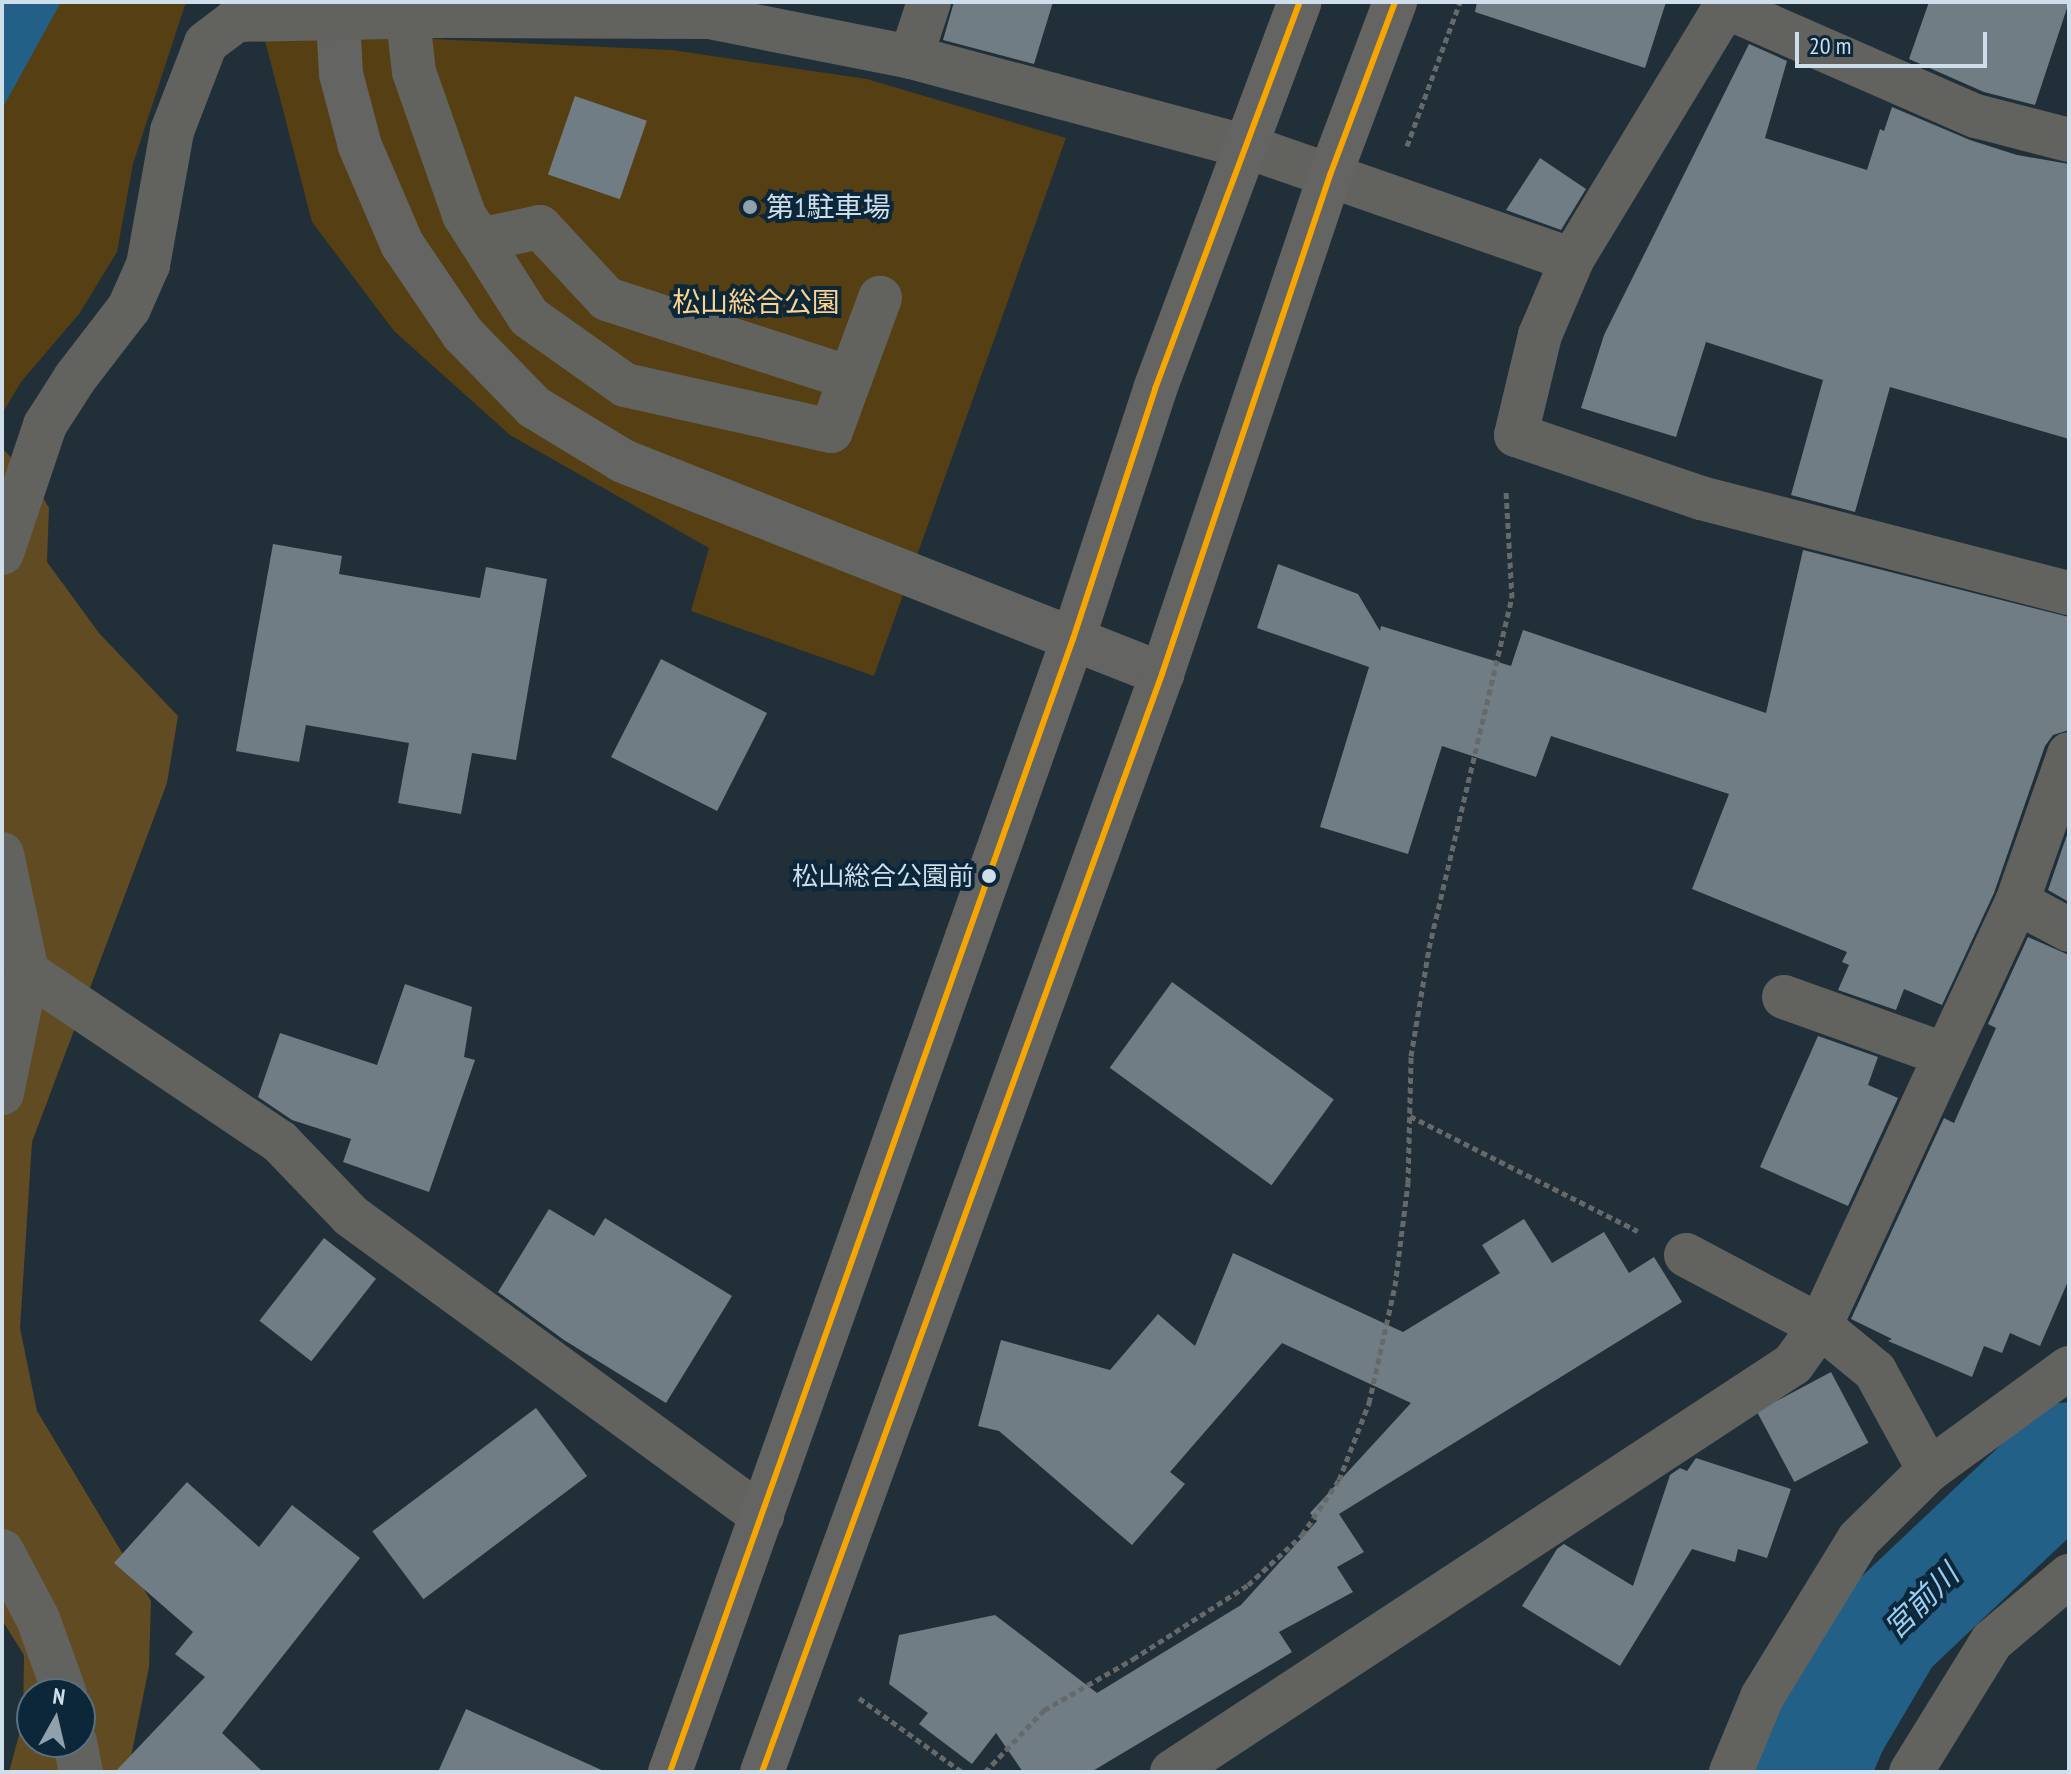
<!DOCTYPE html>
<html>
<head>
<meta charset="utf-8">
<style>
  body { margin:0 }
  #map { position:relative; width:2071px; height:1774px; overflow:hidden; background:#202f38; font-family:"PT Sans Narrow","Noto Sans JP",sans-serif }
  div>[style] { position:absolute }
  .green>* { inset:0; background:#553f13 }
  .forest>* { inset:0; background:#614b22 }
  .water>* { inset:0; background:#226087 }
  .river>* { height:114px; margin:-57px; padding:0 57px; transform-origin:57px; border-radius:57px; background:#226087 }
  .building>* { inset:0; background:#707d85; transform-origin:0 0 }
  .path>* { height:5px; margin-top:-2.5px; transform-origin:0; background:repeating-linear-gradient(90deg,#656969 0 6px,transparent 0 10px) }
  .street>* { height:44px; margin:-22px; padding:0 22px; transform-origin:22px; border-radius:22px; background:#62635f }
  .secondary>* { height:44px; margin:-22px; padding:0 22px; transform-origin:22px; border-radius:22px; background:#646562 }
  .street-bridge>* { height:44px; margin:-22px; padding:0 22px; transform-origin:22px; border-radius:22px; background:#62635f }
  .bus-1>* { height:6px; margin:-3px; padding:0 3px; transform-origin:3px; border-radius:3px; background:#f7a600 }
  .dots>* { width:22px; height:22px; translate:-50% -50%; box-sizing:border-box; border:4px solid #0b2739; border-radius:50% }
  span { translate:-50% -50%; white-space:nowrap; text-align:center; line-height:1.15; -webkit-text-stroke:8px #0b2739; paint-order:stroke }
  .bus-label { font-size:26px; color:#cedeea }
  .right { translate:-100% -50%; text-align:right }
  .poi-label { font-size:28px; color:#cedeea }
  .left { translate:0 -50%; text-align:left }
  .park-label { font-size:28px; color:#fdd38d }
  .water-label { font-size:30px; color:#9bcdf3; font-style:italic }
  .frame { position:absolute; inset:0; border:4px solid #cedeea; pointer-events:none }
  .north { position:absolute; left:16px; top:1678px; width:80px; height:80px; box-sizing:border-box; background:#0b2739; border:2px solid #597080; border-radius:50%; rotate:8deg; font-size:22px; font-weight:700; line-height:32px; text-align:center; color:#cedeea }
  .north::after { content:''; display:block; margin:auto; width:28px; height:36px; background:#91a1ac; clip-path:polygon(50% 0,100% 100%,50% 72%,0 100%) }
  .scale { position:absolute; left:1795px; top:32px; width:192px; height:36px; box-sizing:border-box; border:4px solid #cedeea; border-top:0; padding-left:10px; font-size:24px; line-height:28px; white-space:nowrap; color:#cedeea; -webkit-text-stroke:6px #0b2739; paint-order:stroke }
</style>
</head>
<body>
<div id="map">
  <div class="green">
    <div style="clip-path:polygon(2px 2px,186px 2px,133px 164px,117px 252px,79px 314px,21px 382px,2px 414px)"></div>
    <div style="clip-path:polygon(255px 2px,432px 39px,672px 50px,867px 79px,1066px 138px,874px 676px,691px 611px,709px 548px,510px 435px,394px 331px,312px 222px)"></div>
  </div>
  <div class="forest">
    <div style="clip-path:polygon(evenodd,2px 448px,34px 482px,49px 508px,47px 562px,99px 633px,178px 716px,167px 783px,32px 1142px,20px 1328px,37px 1411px,151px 1601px,149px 1667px,128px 1772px,9px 1772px,23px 1720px,24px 1655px,2px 1620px,2px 448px,32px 1694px,80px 1694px,80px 1742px,32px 1742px,32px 1694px)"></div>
  </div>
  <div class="water">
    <div style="clip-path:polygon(2px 2px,61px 2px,2px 109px)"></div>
  </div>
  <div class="river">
    <div style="left:1812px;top:1772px;width:50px;rotate:-67.6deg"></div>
    <div style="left:1831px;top:1726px;width:110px;rotate:-59.5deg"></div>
    <div style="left:1887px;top:1631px;width:250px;rotate:-43.4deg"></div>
  </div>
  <div class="building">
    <div style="clip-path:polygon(954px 2px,1053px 2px,1034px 64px,943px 40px)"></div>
    <div style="clip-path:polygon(1477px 2px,1666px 2px,1645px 68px,1475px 12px)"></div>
    <div style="clip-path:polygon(1929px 2px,2069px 2px,2035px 105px,1984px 92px,1909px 59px)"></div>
    <div style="clip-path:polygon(1749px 44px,1787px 61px,1765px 138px,1867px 170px,1880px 129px,1884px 131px,1892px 107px,1970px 140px,2017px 155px,2069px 164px,2069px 439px,1890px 387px,1855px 512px,1791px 495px,1823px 380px,1706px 342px,1676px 437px,1581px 408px,1604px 335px)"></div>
    <div style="left:575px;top:96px;width:76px;height:83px;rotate:19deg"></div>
    <div style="clip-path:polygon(1540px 158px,1586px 189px,1561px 230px,1506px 210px)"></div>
    <div style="clip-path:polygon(273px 544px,342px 556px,339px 574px,480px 598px,486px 567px,547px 579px,516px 760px,472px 753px,461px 814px,398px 803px,409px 743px,306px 725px,299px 762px,236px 751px)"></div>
    <div style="clip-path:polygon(1803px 550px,2069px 617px,2069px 730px,2053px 735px,2045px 746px,1994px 893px,1942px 1005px,1904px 989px,1896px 1010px,1838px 990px,1849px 965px,1842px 962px,1847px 952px,1692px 889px,1729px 794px,1551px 736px,1536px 777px,1442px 746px,1408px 854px,1320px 827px,1369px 667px,1257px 628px,1278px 564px,1358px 594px,1380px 631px,1381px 626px,1511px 666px,1523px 630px,1766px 713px)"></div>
    <div style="left:661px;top:659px;width:119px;height:110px;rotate:27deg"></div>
    <div style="clip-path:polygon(2069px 829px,2069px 902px,2048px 890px)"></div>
    <div style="clip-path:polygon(2028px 937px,2069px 955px,2069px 1279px,2040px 1346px,2010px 1333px,2002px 1353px,1984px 1346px,1972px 1377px,1888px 1341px,1892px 1339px,1851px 1319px,1944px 1118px,1954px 1123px,1996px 1028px,1988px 1024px)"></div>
    <div style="left:1172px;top:982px;width:200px;height:106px;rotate:36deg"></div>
    <div style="clip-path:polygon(405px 984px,472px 1007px,464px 1057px,475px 1060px,429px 1192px,343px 1162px,351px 1139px,292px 1120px,258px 1097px,280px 1033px,377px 1065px)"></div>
    <div style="clip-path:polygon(1818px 1036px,1878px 1057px,1868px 1085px,1898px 1098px,1848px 1206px,1760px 1167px)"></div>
    <div style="clip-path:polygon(549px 1209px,594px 1236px,605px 1218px,732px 1296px,666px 1403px,564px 1340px,498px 1292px)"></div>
    <div style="clip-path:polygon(1524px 1219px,1552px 1263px,1604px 1232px,1629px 1273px,1654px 1257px,1682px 1302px,1339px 1514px,1364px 1552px,1337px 1567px,1353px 1592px,1279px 1632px,1292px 1652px,1091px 1772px,1023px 1772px,996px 1733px,972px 1764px,919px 1724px,928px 1713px,889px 1684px,899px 1635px,995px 1615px,1097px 1693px,1241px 1605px,1317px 1521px,1310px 1513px,1411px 1403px,1282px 1343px,1170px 1472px,1185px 1484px,1132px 1545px,999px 1431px,978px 1426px,1001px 1340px,1110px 1370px,1158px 1314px,1195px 1346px,1233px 1253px,1403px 1332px,1500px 1273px,1482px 1245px)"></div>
    <div style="left:324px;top:1238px;width:66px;height:105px;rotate:38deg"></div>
    <div style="left:1831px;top:1372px;width:80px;height:84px;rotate:62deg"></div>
    <div style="left:536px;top:1408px;width:85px;height:205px;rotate:53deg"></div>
    <div style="clip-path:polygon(1696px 1458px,1791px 1489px,1767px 1558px,1738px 1549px,1735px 1562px,1692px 1549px,1620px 1666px,1522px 1606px,1557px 1549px,1564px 1544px,1633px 1586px,1670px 1475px,1680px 1468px,1687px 1471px)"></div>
    <div style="clip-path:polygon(187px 1482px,259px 1547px,292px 1505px,360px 1558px,222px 1733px,263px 1772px,115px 1772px,205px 1677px,175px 1654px,193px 1632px,114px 1563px)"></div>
    <div style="clip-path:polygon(466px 1709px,606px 1772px,438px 1772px)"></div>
  </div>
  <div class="path">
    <div style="left:1407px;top:146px;width:153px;rotate:-69.8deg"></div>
    <div style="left:1410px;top:1116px;width:255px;rotate:26.8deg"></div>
    <div style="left:859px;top:1698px;width:127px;rotate:35.7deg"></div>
    <div style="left:985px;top:1772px;width:86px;rotate:-46.4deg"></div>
    <div style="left:1044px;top:1710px;width:103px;rotate:-29.8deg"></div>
    <div style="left:1133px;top:1659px;width:137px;rotate:-32.8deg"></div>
    <div style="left:1248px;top:1585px;width:74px;rotate:-42.8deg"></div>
    <div style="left:1302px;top:1535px;width:66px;rotate:-56.1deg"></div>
    <div style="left:1339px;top:1480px;width:83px;rotate:-68.7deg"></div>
    <div style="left:1369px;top:1403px;width:120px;rotate:-77.5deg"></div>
    <div style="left:1395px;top:1286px;width:104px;rotate:-82.8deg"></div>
    <div style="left:1408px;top:1183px;width:127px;rotate:-88.6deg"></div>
    <div style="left:1411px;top:1056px;width:109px;rotate:-80.5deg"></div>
    <div style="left:1429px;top:948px;width:360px;rotate:-76.7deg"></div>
    <div style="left:1512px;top:598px;width:107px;rotate:-93.2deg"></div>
  </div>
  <div class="street">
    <div style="left:406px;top:2px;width:70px;rotate:83.5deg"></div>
    <div style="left:414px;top:72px;width:151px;rotate:70.7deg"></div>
    <div style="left:464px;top:215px;width:121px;rotate:57.5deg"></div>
    <div style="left:529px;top:317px;width:118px;rotate:35.3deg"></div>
    <div style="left:625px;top:385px;width:211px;rotate:12.6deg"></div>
    <div style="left:831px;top:431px;width:142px;rotate:-69.8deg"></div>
    <div style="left:1728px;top:2px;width:301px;rotate:121.2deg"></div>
    <div style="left:1572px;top:260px;width:82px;rotate:113.1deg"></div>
    <div style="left:1540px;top:335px;width:103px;rotate:103.5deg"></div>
    <div style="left:1516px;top:435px;width:195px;rotate:18.8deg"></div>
    <div style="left:1701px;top:498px;width:380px;rotate:14.5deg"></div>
    <div style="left:1726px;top:7px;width:273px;rotate:23.6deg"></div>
    <div style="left:1976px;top:116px;width:96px;rotate:14.5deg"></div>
    <div style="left:453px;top:16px;width:256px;rotate:0.2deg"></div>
    <div style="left:709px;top:17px;width:206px;rotate:11.2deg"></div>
    <div style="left:911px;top:57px;width:349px;rotate:15deg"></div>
    <div style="left:1248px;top:147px;width:343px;rotate:19.2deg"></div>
    <div style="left:911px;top:57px;width:58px;rotate:-71.9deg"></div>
    <div style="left:480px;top:240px;width:61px;rotate:-12.2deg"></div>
    <div style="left:540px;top:227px;width:98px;rotate:47.1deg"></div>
    <div style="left:607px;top:299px;width:256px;rotate:18deg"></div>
    <div style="left:2px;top:553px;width:135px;rotate:-71.4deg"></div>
    <div style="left:45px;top:425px;width:56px;rotate:-57.4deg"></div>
    <div style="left:75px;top:378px;width:88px;rotate:-52.4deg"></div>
    <div style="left:129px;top:308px;width:47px;rotate:-66.2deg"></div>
    <div style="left:148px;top:265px;width:136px;rotate:-79.8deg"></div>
    <div style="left:172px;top:131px;width:94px;rotate:-68.9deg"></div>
    <div style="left:206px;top:43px;width:38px;rotate:-37deg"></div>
    <div style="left:2px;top:854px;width:121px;rotate:78deg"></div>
    <div style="left:27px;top:972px;width:124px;rotate:101.7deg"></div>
    <div style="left:2017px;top:902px;width:59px;rotate:28.3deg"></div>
    <div style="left:27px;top:972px;width:305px;rotate:33.9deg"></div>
    <div style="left:280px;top:1142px;width:103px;rotate:46.2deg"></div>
    <div style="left:351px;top:1216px;width:509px;rotate:36.13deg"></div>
    <div style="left:1784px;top:997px;width:172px;rotate:19.7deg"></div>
    <div style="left:1686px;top:1255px;width:152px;rotate:27.9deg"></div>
    <div style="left:1820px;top:1326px;width:71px;rotate:39.3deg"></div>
    <div style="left:1875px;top:1371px;width:113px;rotate:61.4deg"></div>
    <div style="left:2px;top:1551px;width:77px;rotate:62.1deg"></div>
    <div style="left:38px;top:1619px;width:80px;rotate:70.2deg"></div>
    <div style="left:75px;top:1742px;width:31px;rotate:79deg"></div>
    <div style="left:1172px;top:1772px;width:743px;rotate:-33.31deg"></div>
    <div style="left:1793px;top:1364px;width:47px;rotate:-54.6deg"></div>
    <div style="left:1820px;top:1326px;width:468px;rotate:-65.1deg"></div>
    <div style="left:2017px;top:902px;width:157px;rotate:-70.6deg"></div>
    <div style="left:1731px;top:1772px;width:81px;rotate:-67.5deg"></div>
    <div style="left:1762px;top:1697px;width:185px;rotate:-58.5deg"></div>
    <div style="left:1859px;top:1539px;width:98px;rotate:-44.6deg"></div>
    <div style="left:1929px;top:1470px;width:173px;rotate:-36.1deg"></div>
    <div style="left:1911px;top:1772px;width:154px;rotate:-58.3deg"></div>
    <div style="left:1992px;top:1641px;width:101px;rotate:-40.2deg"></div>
  </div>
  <div class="secondary">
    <div style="left:337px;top:2px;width:72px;rotate:86.8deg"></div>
    <div style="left:341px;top:74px;width:74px;rotate:75.2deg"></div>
    <div style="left:360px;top:146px;width:107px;rotate:66.8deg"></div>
    <div style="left:402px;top:244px;width:109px;rotate:55.9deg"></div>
    <div style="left:463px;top:334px;width:102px;rotate:45.8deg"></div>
    <div style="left:534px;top:407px;width:104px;rotate:31.2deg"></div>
    <div style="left:623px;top:461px;width:580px;rotate:21.56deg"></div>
    <div style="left:670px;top:1772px;width:1203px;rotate:-70.42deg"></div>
    <div style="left:1073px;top:639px;width:263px;rotate:-71.8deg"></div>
    <div style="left:1155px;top:389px;width:413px;rotate:-69.5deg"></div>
    <div style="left:762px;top:1772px;width:1169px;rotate:-69.98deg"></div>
    <div style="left:1162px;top:674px;width:527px;rotate:-71.39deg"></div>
    <div style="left:1330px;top:175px;width:185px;rotate:-69.4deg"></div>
  </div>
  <div class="street-bridge">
    <div style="left:236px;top:20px;width:217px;rotate:-1.1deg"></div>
  </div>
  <div class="bus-1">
    <div style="left:670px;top:1772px;width:1203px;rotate:-70.42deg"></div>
    <div style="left:1073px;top:639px;width:263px;rotate:-71.8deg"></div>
    <div style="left:1155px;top:389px;width:413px;rotate:-69.5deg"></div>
    <div style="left:762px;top:1772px;width:1169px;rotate:-69.98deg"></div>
    <div style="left:1162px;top:674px;width:527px;rotate:-71.39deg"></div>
    <div style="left:1330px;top:175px;width:185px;rotate:-69.4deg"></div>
  </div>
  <div class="dots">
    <div style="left:750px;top:207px;background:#91a1ac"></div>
    <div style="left:989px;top:876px;background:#cedeea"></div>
  </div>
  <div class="bus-label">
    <span class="right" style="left:974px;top:876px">松山総合公園前</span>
  </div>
  <div class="poi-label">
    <span class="left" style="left:766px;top:207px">第1駐車場</span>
  </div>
  <div class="park-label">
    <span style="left:756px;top:302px">松山総合公園</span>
  </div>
  <div class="water-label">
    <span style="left:1921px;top:1601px;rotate:-45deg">宮前川</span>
  </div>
  <div class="frame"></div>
  <div class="north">N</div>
  <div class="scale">20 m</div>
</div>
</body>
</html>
